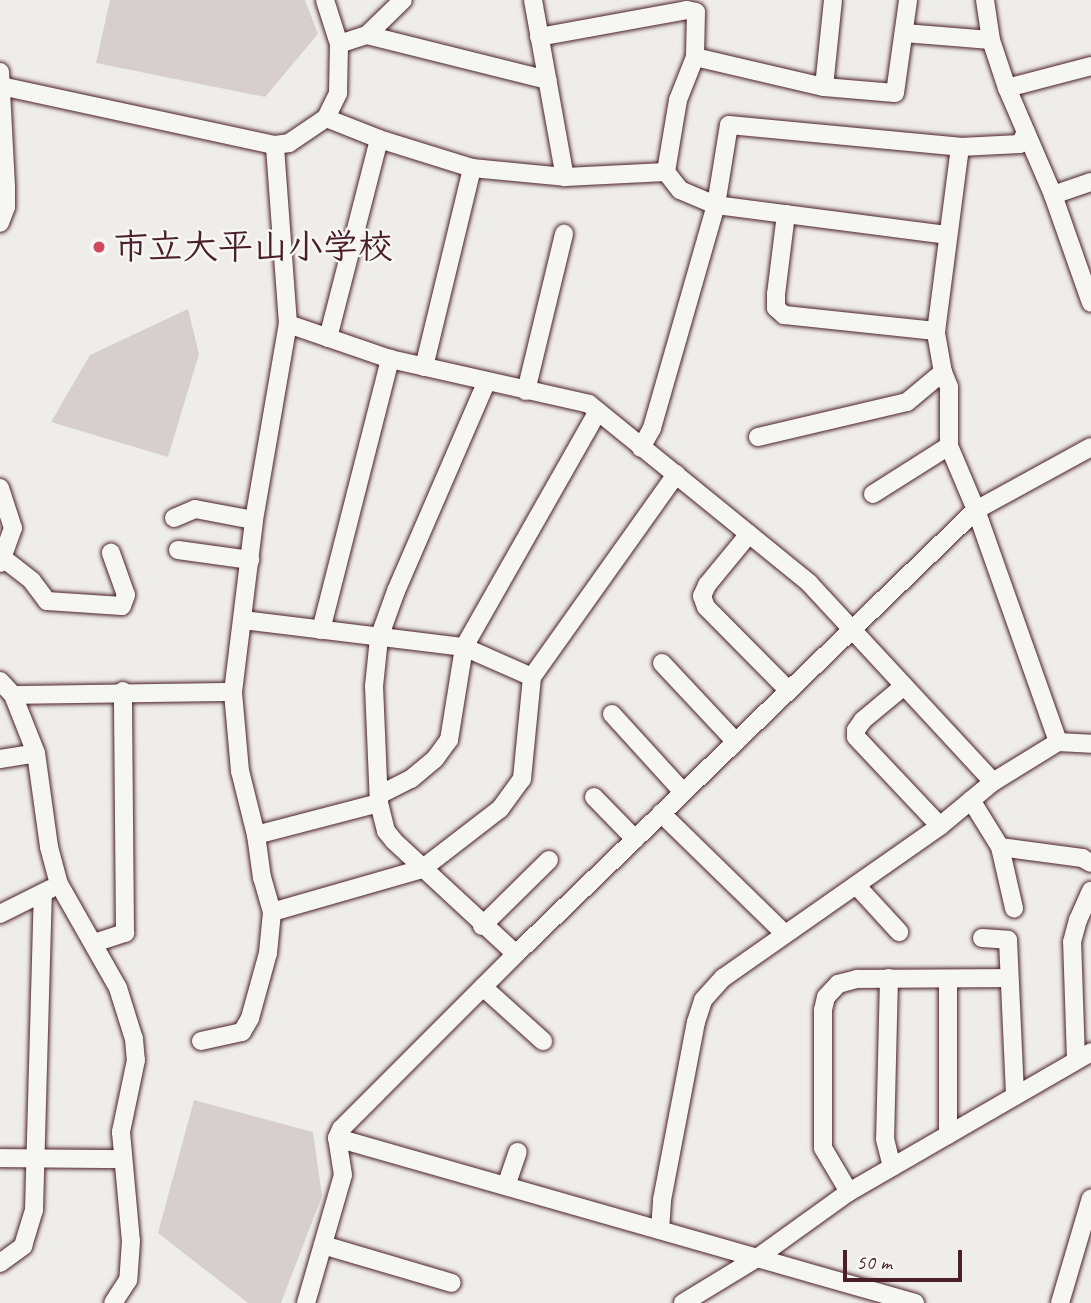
<!DOCTYPE html>
<html>
<head>
<meta charset="utf-8">
<style>
  body { margin:0 }
  #map { position:relative; width:1091px; height:1303px; overflow:hidden; background:#efedea; font-family:Caveat,"Klee One",sans-serif }
  div>[style] { position:absolute }
  .green>* { inset:0; background:#d7cfce }
  .roads { filter:drop-shadow(0 0 2px #4a1f2b) drop-shadow(0 0 2px #4a1f2b) }
  .minor>* { height:18px; margin:-9px; padding:0 9px; transform-origin:9px; border-radius:9px; background:#f6f6f2 }
  .dots>* { width:19px; height:19px; translate:-50% -50%; box-sizing:border-box; border:4px solid #f6f6f2; border-radius:50% }
  span { translate:-50% -50%; white-space:nowrap; text-align:center; line-height:1.15; -webkit-text-stroke:5px #f6f6f2; paint-order:stroke }
  .poi-label { font-size:35px; color:#4a1f2b; font-weight:700 }
  .left { translate:0 -50%; text-align:left }
  .scale { position:absolute; left:843px; top:1250px; width:119px; height:32px; box-sizing:border-box; border:4px solid #4a1f2b; border-top:0; padding-left:9px; font-size:21px; line-height:24px; white-space:nowrap; color:#4a1f2b; -webkit-text-stroke:5px #f6f6f2; paint-order:stroke }
</style>
</head>
<body>
<div id="map">
  <div class="green">
    <div style="clip-path:polygon(110px 0,305px 0,318px 34px,265px 97px,96px 63px)"></div>
    <div style="clip-path:polygon(188px 309px,199px 354px,168px 457px,51px 422px,90px 355px)"></div>
    <div style="clip-path:polygon(194px 1100px,313px 1132px,322px 1196px,281px 1303px,248px 1303px,158px 1233px)"></div>
  </div>
  <div class="roads">
    <div class="minor">
      <div style="left:533px;top:0;width:180px;rotate:79.8deg"></div>
      <div style="left:985px;top:0;width:40px;rotate:81.5deg"></div>
      <div style="left:991px;top:40px;width:51px;rotate:71.6deg"></div>
      <div style="left:1007px;top:88px;width:116px;rotate:66.7deg"></div>
      <div style="left:1053px;top:195px;width:114px;rotate:70.6deg"></div>
      <div style="left:904px;top:33px;width:87px;rotate:4.6deg"></div>
      <div style="left:367px;top:35px;width:186px;rotate:14deg"></div>
      <div style="left:539px;top:37px;width:150px;rotate:-10.3deg"></div>
      <div style="left:687px;top:10px;width:9px;rotate:13deg"></div>
      <div style="left:696px;top:12px;width:45px;rotate:91.3deg"></div>
      <div style="left:695px;top:57px;width:46px;rotate:111.6deg"></div>
      <div style="left:678px;top:100px;width:73px;rotate:99.5deg"></div>
      <div style="left:666px;top:172px;width:23px;rotate:52deg"></div>
      <div style="left:680px;top:190px;width:39px;rotate:23deg"></div>
      <div style="left:716px;top:205px;width:233px;rotate:7.4deg"></div>
      <div style="left:339px;top:44px;width:29px;rotate:-18deg"></div>
      <div style="left:367px;top:35px;width:50px;rotate:-44.2deg"></div>
      <div style="left:695px;top:57px;width:132px;rotate:13.1deg"></div>
      <div style="left:824px;top:87px;width:71px;rotate:4.8deg"></div>
      <div style="left:895px;top:93px;width:94px;rotate:-82deg"></div>
      <div style="left:0;top:72px;width:115px;rotate:87deg"></div>
      <div style="left:6px;top:187px;width:20px;rotate:90deg"></div>
      <div style="left:6px;top:207px;width:17px;rotate:111deg"></div>
      <div style="left:1px;top:86px;width:280px;rotate:12.2deg"></div>
      <div style="left:275px;top:145px;width:14px;rotate:-8deg"></div>
      <div style="left:289px;top:143px;width:45px;rotate:-34deg"></div>
      <div style="left:326px;top:118px;width:28px;rotate:-64deg"></div>
      <div style="left:338px;top:93px;width:49px;rotate:-88.8deg"></div>
      <div style="left:339px;top:44px;width:46px;rotate:-107.7deg"></div>
      <div style="left:824px;top:87px;width:87px;rotate:-84.1deg"></div>
      <div style="left:1007px;top:88px;width:87px;rotate:-14.7deg"></div>
      <div style="left:326px;top:118px;width:57px;rotate:21.6deg"></div>
      <div style="left:379px;top:139px;width:97px;rotate:17.3deg"></div>
      <div style="left:472px;top:168px;width:93px;rotate:5.5deg"></div>
      <div style="left:565px;top:177px;width:101px;rotate:-2.8deg"></div>
      <div style="left:960px;top:147px;width:188px;rotate:97.4deg"></div>
      <div style="left:936px;top:333px;width:40px;rotate:80deg"></div>
      <div style="left:943px;top:372px;width:16px;rotate:68deg"></div>
      <div style="left:949px;top:387px;width:59px;rotate:90deg"></div>
      <div style="left:949px;top:446px;width:69px;rotate:67.1deg"></div>
      <div style="left:976px;top:510px;width:246px;rotate:70.5deg"></div>
      <div style="left:1053px;top:195px;width:40px;rotate:-18.9deg"></div>
      <div style="left:786px;top:214px;width:81px;rotate:97.1deg"></div>
      <div style="left:776px;top:294px;width:14px;rotate:90deg"></div>
      <div style="left:776px;top:308px;width:11px;rotate:41deg"></div>
      <div style="left:784px;top:315px;width:153px;rotate:6deg"></div>
      <div style="left:288px;top:324px;width:108px;rotate:18.9deg"></div>
      <div style="left:390px;top:359px;width:204px;rotate:12.7deg"></div>
      <div style="left:589px;top:404px;width:284px;rotate:39.1deg"></div>
      <div style="left:809px;top:583px;width:271px;rotate:47.2deg"></div>
      <div style="left:328px;top:338px;width:205px;rotate:-75.6deg"></div>
      <div style="left:424px;top:367px;width:205px;rotate:-76.4deg"></div>
      <div style="left:486px;top:383px;width:227px;rotate:113.4deg"></div>
      <div style="left:396px;top:591px;width:50px;rotate:109.9deg"></div>
      <div style="left:379px;top:638px;width:48px;rotate:95.9deg"></div>
      <div style="left:374px;top:686px;width:117px;rotate:87.6deg"></div>
      <div style="left:379px;top:803px;width:29px;rotate:76deg"></div>
      <div style="left:386px;top:831px;width:13px;rotate:51deg"></div>
      <div style="left:394px;top:841px;width:166px;rotate:42.8deg"></div>
      <div style="left:526px;top:391px;width:162px;rotate:-76.4deg"></div>
      <div style="left:758px;top:437px;width:153px;rotate:-13.2deg"></div>
      <div style="left:907px;top:402px;width:47px;rotate:-39.8deg"></div>
      <div style="left:641px;top:448px;width:23px;rotate:-61deg"></div>
      <div style="left:652px;top:428px;width:232px;rotate:-74deg"></div>
      <div style="left:716px;top:205px;width:81px;rotate:-80.8deg"></div>
      <div style="left:729px;top:125px;width:232px;rotate:5.4deg"></div>
      <div style="left:960px;top:147px;width:60px;rotate:-2.9deg"></div>
      <div style="left:1020px;top:144px;width:13px;rotate:-63deg"></div>
      <div style="left:0;top:488px;width:42px;rotate:72deg"></div>
      <div style="left:13px;top:528px;width:37px;rotate:110deg"></div>
      <div style="left:873px;top:494px;width:90px;rotate:-32.3deg"></div>
      <div style="left:174px;top:518px;width:23px;rotate:-23deg"></div>
      <div style="left:195px;top:509px;width:60px;rotate:10.6deg"></div>
      <div style="left:749px;top:534px;width:66px;rotate:129.5deg"></div>
      <div style="left:707px;top:585px;width:12px;rotate:114deg"></div>
      <div style="left:702px;top:596px;width:12px;rotate:70deg"></div>
      <div style="left:706px;top:607px;width:117px;rotate:45.3deg"></div>
      <div style="left:178px;top:550px;width:73px;rotate:7.9deg"></div>
      <div style="left:3px;top:558px;width:37px;rotate:38deg"></div>
      <div style="left:32px;top:581px;width:25px;rotate:53deg"></div>
      <div style="left:47px;top:601px;width:75px;rotate:3.8deg"></div>
      <div style="left:122px;top:606px;width:12px;rotate:-70deg"></div>
      <div style="left:126px;top:595px;width:45px;rotate:-109.7deg"></div>
      <div style="left:243px;top:620px;width:223px;rotate:7deg"></div>
      <div style="left:464px;top:647px;width:74px;rotate:23.8deg"></div>
      <div style="left:321px;top:630px;width:280px;rotate:-75.7deg"></div>
      <div style="left:662px;top:663px;width:107px;rotate:46.9deg"></div>
      <div style="left:0;top:681px;width:19px;rotate:47deg"></div>
      <div style="left:13px;top:695px;width:62px;rotate:68.4deg"></div>
      <div style="left:36px;top:753px;width:95px;rotate:82.1deg"></div>
      <div style="left:49px;top:847px;width:38px;rotate:75deg"></div>
      <div style="left:59px;top:884px;width:120px;rotate:60.4deg"></div>
      <div style="left:118px;top:988px;width:53px;rotate:72.6deg"></div>
      <div style="left:134px;top:1039px;width:21px;rotate:85deg"></div>
      <div style="left:136px;top:1060px;width:74px;rotate:101.8deg"></div>
      <div style="left:121px;top:1132px;width:109px;rotate:84.8deg"></div>
      <div style="left:131px;top:1241px;width:39px;rotate:94deg"></div>
      <div style="left:128px;top:1280px;width:27px;rotate:123deg"></div>
      <div style="left:904px;top:686px;width:53px;rotate:140.3deg"></div>
      <div style="left:863px;top:720px;width:12px;rotate:125deg"></div>
      <div style="left:856px;top:730px;width:7px;rotate:90deg"></div>
      <div style="left:856px;top:737px;width:122px;rotate:46.7deg"></div>
      <div style="left:13px;top:695px;width:220px;rotate:-0.8deg"></div>
      <div style="left:612px;top:714px;width:105px;rotate:47.7deg"></div>
      <div style="left:0;top:759px;width:36px;rotate:-9deg"></div>
      <div style="left:379px;top:795px;width:36px;rotate:-27deg"></div>
      <div style="left:411px;top:779px;width:31px;rotate:-40deg"></div>
      <div style="left:435px;top:759px;width:24px;rotate:-54deg"></div>
      <div style="left:449px;top:740px;width:94px;rotate:-80.8deg"></div>
      <div style="left:464px;top:647px;width:271px;rotate:-60.4deg"></div>
      <div style="left:594px;top:797px;width:59px;rotate:45.7deg"></div>
      <div style="left:971px;top:800px;width:55px;rotate:58.3deg"></div>
      <div style="left:1000px;top:847px;width:63px;rotate:77.1deg"></div>
      <div style="left:661px;top:813px;width:173px;rotate:44.3deg"></div>
      <div style="left:256px;top:835px;width:127px;rotate:-14.6deg"></div>
      <div style="left:1000px;top:847px;width:83px;rotate:7.6deg"></div>
      <div style="left:1082px;top:858px;width:10px;rotate:29deg"></div>
      <div style="left:856px;top:885px;width:64px;rotate:47.5deg"></div>
      <div style="left:272px;top:912px;width:156px;rotate:-16deg"></div>
      <div style="left:422px;top:869px;width:98px;rotate:-37.6deg"></div>
      <div style="left:500px;top:809px;width:37px;rotate:-54deg"></div>
      <div style="left:522px;top:779px;width:102px;rotate:-84.4deg"></div>
      <div style="left:532px;top:677px;width:249px;rotate:-54.6deg"></div>
      <div style="left:0;top:914px;width:56px;rotate:-26.6deg"></div>
      <div style="left:482px;top:926px;width:94px;rotate:-44.6deg"></div>
      <div style="left:982px;top:938px;width:26px;rotate:4deg"></div>
      <div style="left:1008px;top:940px;width:156px;rotate:87.4deg"></div>
      <div style="left:94px;top:943px;width:33px;rotate:-18deg"></div>
      <div style="left:125px;top:933px;width:242px;rotate:-90.5deg"></div>
      <div style="left:889px;top:978px;width:161px;rotate:91.4deg"></div>
      <div style="left:885px;top:1139px;width:29px;rotate:76deg"></div>
      <div style="left:948px;top:979px;width:156px;rotate:90deg"></div>
      <div style="left:483px;top:987px;width:81px;rotate:42deg"></div>
      <div style="left:201px;top:1041px;width:42px;rotate:-12.4deg"></div>
      <div style="left:242px;top:1032px;width:16px;rotate:-60deg"></div>
      <div style="left:250px;top:1018px;width:67px;rotate:-74.5deg"></div>
      <div style="left:268px;top:953px;width:41px;rotate:-84.4deg"></div>
      <div style="left:272px;top:912px;width:35px;rotate:-106deg"></div>
      <div style="left:262px;top:878px;width:43px;rotate:-97.9deg"></div>
      <div style="left:256px;top:835px;width:66px;rotate:-104deg"></div>
      <div style="left:240px;top:771px;width:79px;rotate:-95.1deg"></div>
      <div style="left:233px;top:692px;width:173px;rotate:-83deg"></div>
      <div style="left:254px;top:520px;width:199px;rotate:-80.2deg"></div>
      <div style="left:288px;top:324px;width:179px;rotate:-94.2deg"></div>
      <div style="left:1076px;top:1060px;width:118px;rotate:-91.9deg"></div>
      <div style="left:1072px;top:942px;width:23px;rotate:-75deg"></div>
      <div style="left:1078px;top:920px;width:32px;rotate:-66deg"></div>
      <div style="left:337px;top:1138px;width:601px;rotate:15.93deg"></div>
      <div style="left:0;top:1158px;width:122px;rotate:0.5deg"></div>
      <div style="left:506px;top:1186px;width:36px;rotate:-71deg"></div>
      <div style="left:849px;top:1192px;width:51px;rotate:-120.6deg"></div>
      <div style="left:823px;top:1148px;width:138px;rotate:-90deg"></div>
      <div style="left:823px;top:1010px;width:13px;rotate:-77deg"></div>
      <div style="left:826px;top:997px;width:18px;rotate:-47deg"></div>
      <div style="left:838px;top:984px;width:20px;rotate:-15deg"></div>
      <div style="left:857px;top:979px;width:152px;rotate:-0.4deg"></div>
      <div style="left:660px;top:1230px;width:30px;rotate:-86deg"></div>
      <div style="left:662px;top:1200px;width:181px;rotate:-79.2deg"></div>
      <div style="left:696px;top:1022px;width:23px;rotate:-72deg"></div>
      <div style="left:703px;top:1000px;width:30px;rotate:-48deg"></div>
      <div style="left:723px;top:978px;width:265px;rotate:-35deg"></div>
      <div style="left:940px;top:826px;width:69px;rotate:-39.7deg"></div>
      <div style="left:993px;top:782px;width:76px;rotate:-31.6deg"></div>
      <div style="left:1058px;top:742px;width:33px;rotate:3deg"></div>
      <div style="left:323px;top:1245px;width:134px;rotate:16.4deg"></div>
      <div style="left:0;top:1263px;width:29px;rotate:-36deg"></div>
      <div style="left:23px;top:1246px;width:38px;rotate:-73deg"></div>
      <div style="left:34px;top:1210px;width:317px;rotate:-88.4deg"></div>
      <div style="left:306px;top:1303px;width:133px;rotate:-73.9deg"></div>
      <div style="left:343px;top:1175px;width:37px;rotate:-99deg"></div>
      <div style="left:337px;top:1138px;width:10px;rotate:-66deg"></div>
      <div style="left:341px;top:1129px;width:247px;rotate:-45deg"></div>
      <div style="left:516px;top:954px;width:639px;rotate:-43.99deg"></div>
      <div style="left:976px;top:510px;width:131px;rotate:-28.7deg"></div>
      <div style="left:683px;top:1303px;width:87px;rotate:-31.3deg"></div>
      <div style="left:757px;top:1258px;width:113px;rotate:-35.7deg"></div>
      <div style="left:849px;top:1192px;width:280px;rotate:-30deg"></div>
      <div style="left:1060px;top:1303px;width:109px;rotate:-73.6deg"></div>
    </div>
  </div>
  <div class="dots">
    <div style="left:99px;top:247px;background:#d1495b"></div>
  </div>
  <div class="poi-label">
    <span class="left" style="left:113px;top:247px">市立大平山小学校</span>
  </div>
  <div class="scale">50 m</div>
</div>
</body>
</html>
